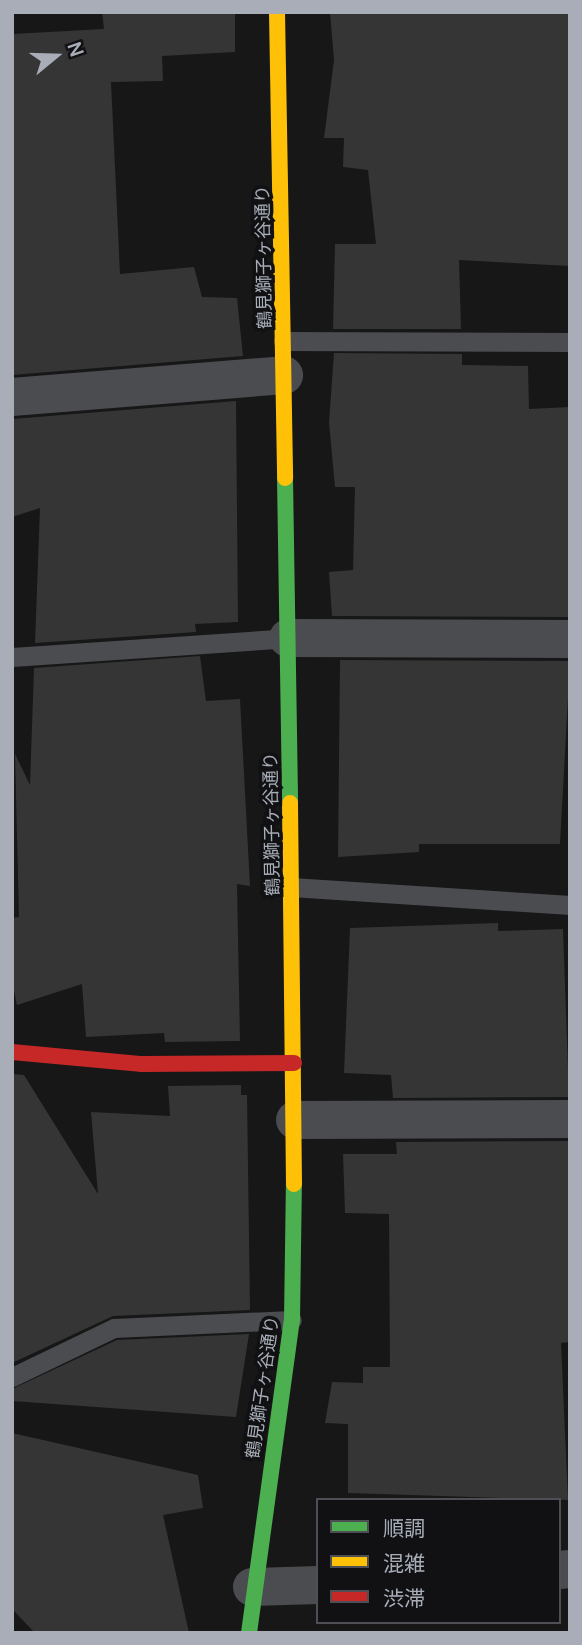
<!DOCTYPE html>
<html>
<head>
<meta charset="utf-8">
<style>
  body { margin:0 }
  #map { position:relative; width:582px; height:1645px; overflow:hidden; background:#171717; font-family:Manrope,"Noto Sans JP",sans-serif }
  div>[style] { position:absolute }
  .building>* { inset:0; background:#353536 }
  .lane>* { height:19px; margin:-9.5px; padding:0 9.5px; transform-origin:9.5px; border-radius:9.5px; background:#4b4c50 }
  .street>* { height:38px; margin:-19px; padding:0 19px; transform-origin:19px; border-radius:19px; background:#4b4c50 }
  .fast>* { height:16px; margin:-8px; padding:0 8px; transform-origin:8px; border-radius:8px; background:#4caf50 }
  .slow>* { height:16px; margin:-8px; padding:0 8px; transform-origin:8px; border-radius:8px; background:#ffc107 }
  .jam>* { height:16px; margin:-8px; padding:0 8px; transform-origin:8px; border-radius:8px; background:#c62828 }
  span { translate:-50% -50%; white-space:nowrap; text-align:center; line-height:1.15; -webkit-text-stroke:7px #111113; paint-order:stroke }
  .street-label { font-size:18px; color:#a8adb8 }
  .frame { position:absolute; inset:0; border:14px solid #a8adb8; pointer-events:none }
  .legend { position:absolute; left:316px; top:1498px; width:245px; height:126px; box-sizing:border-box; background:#111113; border:2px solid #4d4f55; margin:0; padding:9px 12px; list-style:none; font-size:21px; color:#a8adb8 }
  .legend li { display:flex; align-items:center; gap:14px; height:35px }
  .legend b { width:35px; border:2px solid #4d4f55 }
  .north { position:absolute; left:21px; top:21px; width:70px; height:70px; -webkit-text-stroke:5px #111113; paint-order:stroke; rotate:71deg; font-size:19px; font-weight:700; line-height:28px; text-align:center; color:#a8adb8 }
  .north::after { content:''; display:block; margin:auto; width:24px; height:32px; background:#a8adb8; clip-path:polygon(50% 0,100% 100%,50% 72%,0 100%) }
</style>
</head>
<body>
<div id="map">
  <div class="building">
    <div style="clip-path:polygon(102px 12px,235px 12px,235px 52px,162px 56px,163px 81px,111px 82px,120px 274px,194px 267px,202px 297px,237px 298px,243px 356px,12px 375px,12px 34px,104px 29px)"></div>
    <div style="clip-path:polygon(330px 12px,570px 12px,570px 266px,459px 260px,461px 329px,333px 329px,335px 244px,376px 244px,368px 170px,343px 167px,344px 138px,324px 138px,334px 60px)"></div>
    <div style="clip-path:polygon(334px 353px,462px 354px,462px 365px,528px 366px,529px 409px,570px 407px,570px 617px,332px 616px,329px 572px,353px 570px,355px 487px,335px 487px,329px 422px)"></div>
    <div style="clip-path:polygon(236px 401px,238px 622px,195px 624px,196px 632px,35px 643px,40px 508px,12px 517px,12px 419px)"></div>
    <div style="clip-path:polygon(200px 656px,206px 701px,240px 699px,250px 886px,237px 884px,240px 1041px,165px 1042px,164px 1033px,86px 1037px,82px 984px,17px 1005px,12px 981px,12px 918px,19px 917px,15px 754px,30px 785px,34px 668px)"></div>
    <div style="clip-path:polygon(340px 660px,570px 661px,560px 844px,419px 844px,419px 852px,338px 857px)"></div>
    <div style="clip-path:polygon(498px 923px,498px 931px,563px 929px,569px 1097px,393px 1098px,391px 1075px,344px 1073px,350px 928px)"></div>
    <div style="clip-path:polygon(12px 1074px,24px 1075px,98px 1194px,91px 1112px,170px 1116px,168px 1086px,241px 1085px,241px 1095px,247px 1095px,250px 1310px,113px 1316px,12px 1363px)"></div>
    <div style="clip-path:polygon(570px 1141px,570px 1342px,561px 1343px,568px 1500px,348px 1493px,348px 1424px,325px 1423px,332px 1382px,363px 1383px,363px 1367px,390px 1367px,389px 1214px,345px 1213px,343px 1154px,397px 1154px,396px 1142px)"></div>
    <div style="clip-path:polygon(249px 1334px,236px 1417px,12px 1401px,12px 1389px,117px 1340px)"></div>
    <div style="clip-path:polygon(12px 1433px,198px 1475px,203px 1508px,163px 1515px,189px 1633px,35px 1633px,12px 1609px)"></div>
  </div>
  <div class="lane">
    <div style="left:283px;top:341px;width:287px;rotate:0.2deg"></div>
    <div style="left:12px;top:657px;width:277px;rotate:-3.9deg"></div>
    <div style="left:291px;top:887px;width:280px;rotate:3.7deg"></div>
    <div style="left:12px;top:1377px;width:113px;rotate:-25.7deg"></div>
    <div style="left:114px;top:1328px;width:178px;rotate:-2.6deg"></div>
  </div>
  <div class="street">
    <div style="left:12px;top:397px;width:273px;rotate:-4.6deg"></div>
    <div style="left:288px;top:638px;width:282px;rotate:0.2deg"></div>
    <div style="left:295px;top:1120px;width:275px;rotate:-0.2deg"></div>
    <div style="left:559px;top:1570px;width:11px;rotate:-5deg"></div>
    <div style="left:252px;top:1587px;width:66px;rotate:-1.7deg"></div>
  </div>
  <div class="fast">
    <div style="left:285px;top:478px;width:325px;rotate:89.1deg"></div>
    <div style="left:249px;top:1633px;width:316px;rotate:-82.2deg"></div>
    <div style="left:292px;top:1320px;width:136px;rotate:-89.2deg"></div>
  </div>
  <div class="slow">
    <div style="left:277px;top:12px;width:466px;rotate:89deg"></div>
    <div style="left:290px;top:803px;width:381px;rotate:89.4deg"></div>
  </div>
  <div class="jam">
    <div style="left:12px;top:1052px;width:131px;rotate:5.3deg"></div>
    <div style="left:142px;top:1064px;width:152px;rotate:-0.4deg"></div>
  </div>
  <div class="street-label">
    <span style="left:263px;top:257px;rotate:-91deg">鶴見獅子ヶ谷通り</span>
    <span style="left:271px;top:824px;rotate:-91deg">鶴見獅子ヶ谷通り</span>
    <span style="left:262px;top:1387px;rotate:-82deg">鶴見獅子ヶ谷通り</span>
  </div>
  <div class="frame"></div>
  <ul class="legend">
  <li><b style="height:9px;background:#4caf50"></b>順調</li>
  <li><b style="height:9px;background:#ffc107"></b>混雑</li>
  <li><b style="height:9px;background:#c62828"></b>渋滞</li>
  </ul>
  <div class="north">N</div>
</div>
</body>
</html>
